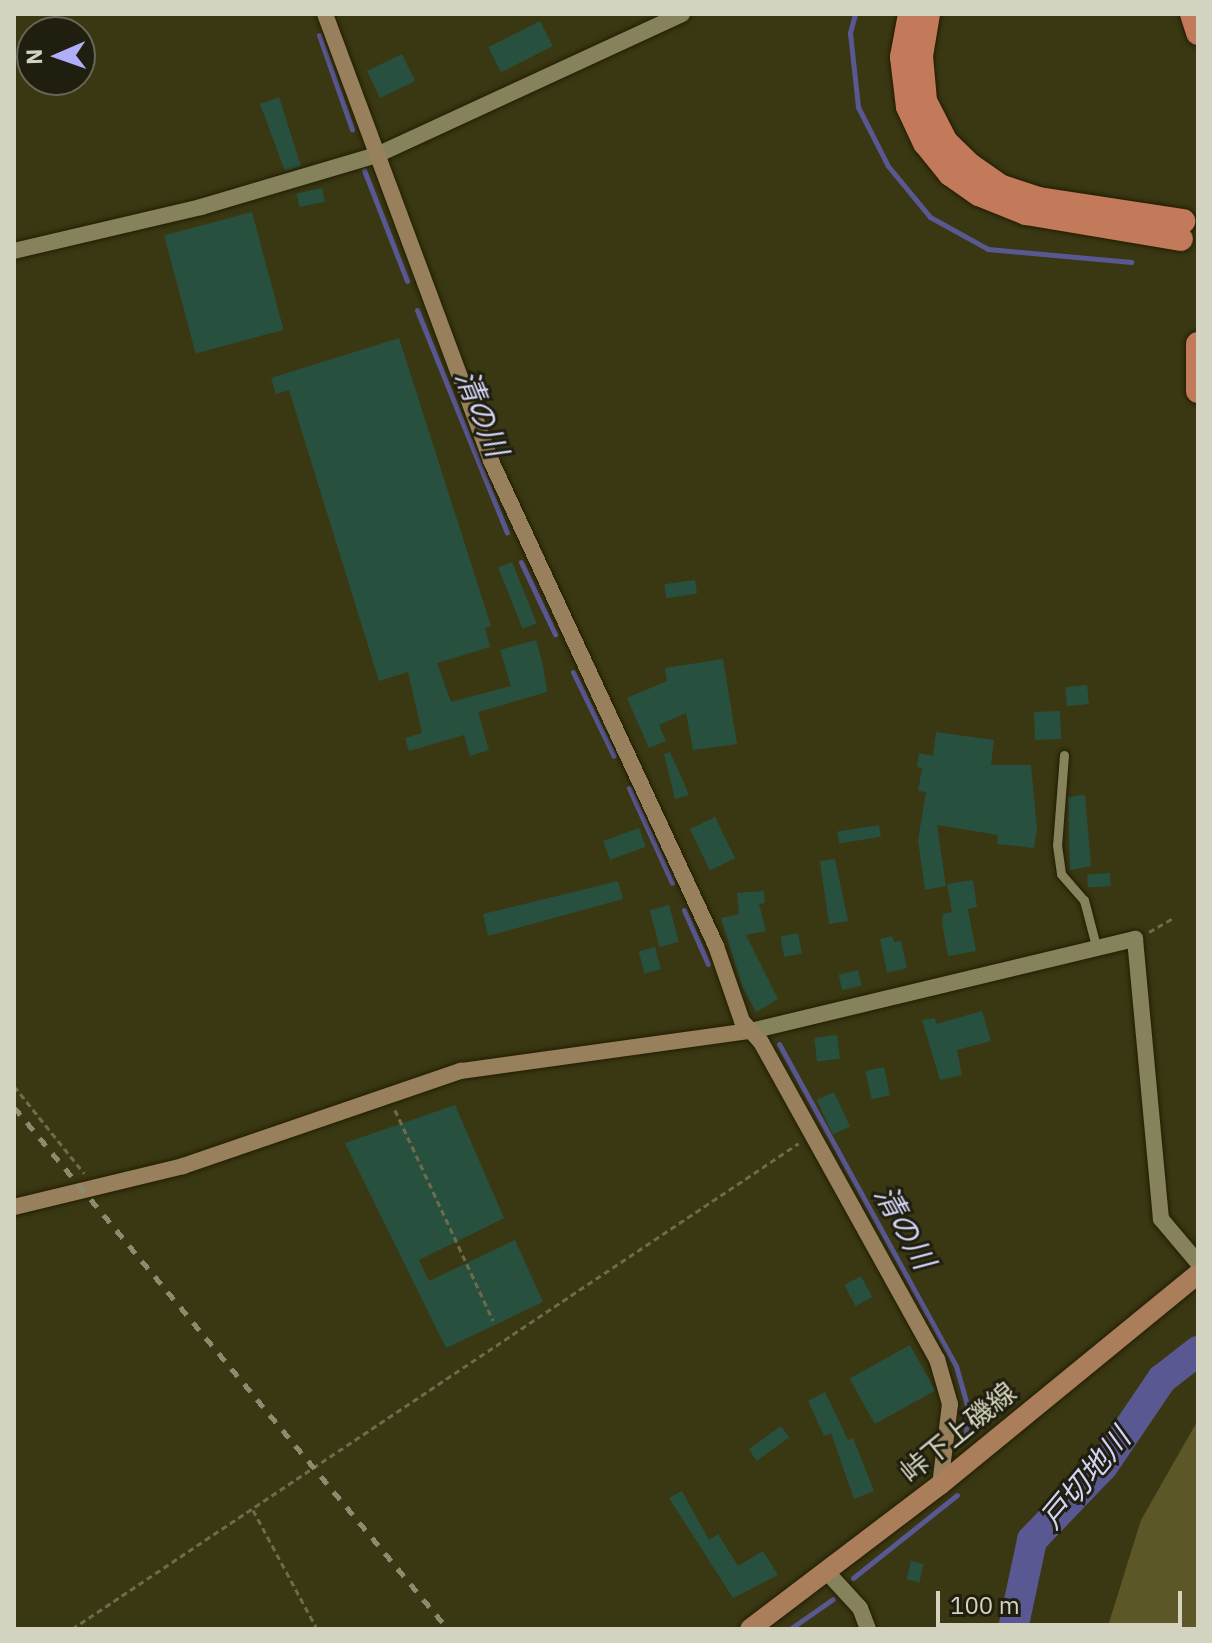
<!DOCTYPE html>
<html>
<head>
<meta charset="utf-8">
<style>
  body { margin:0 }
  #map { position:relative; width:1212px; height:1643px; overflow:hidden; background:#3a3713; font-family:"IBM Plex Sans","Noto Sans JP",sans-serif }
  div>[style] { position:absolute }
  .green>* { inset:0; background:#5c5727 }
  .stream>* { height:5px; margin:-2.5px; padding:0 2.5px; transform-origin:2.5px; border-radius:2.5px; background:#5a5892 }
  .river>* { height:30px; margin:-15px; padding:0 15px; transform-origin:15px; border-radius:15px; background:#5a5892 }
  .building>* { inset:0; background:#28503f; transform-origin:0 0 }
  .path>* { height:3px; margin-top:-1.5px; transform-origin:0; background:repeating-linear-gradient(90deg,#6d6b4c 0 6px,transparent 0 10px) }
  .roads { filter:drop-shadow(0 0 2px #211e00) drop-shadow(0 0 2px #211e00) }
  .lane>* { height:9px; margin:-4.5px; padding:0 4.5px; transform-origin:4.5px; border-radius:4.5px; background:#85825c }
  .street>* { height:16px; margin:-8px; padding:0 8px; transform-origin:8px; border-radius:8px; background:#85825c }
  .secondary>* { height:16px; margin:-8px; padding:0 8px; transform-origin:8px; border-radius:8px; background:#97805b }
  .primary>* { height:20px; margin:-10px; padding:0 10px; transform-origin:10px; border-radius:10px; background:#aa7d5b }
  .highway>* { height:24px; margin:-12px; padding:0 12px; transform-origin:12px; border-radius:12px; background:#c27a5a }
  .rail>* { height:5px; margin-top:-2.5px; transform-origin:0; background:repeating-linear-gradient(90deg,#8c8a6f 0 10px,transparent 0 20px) }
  span { translate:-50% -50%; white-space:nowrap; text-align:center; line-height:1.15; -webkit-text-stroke:6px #1f1e0f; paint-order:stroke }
  .street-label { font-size:28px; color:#d4d3bf }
  .water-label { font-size:30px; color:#d2d3f6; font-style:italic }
  .frame { position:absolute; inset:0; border:16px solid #d4d3bf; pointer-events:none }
  .north { position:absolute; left:16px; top:16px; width:80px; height:80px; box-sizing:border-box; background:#1f1e0f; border:2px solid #676655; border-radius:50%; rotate:268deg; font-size:22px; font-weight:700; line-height:32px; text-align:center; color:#d4d3bf }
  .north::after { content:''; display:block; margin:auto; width:28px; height:36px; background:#afaefa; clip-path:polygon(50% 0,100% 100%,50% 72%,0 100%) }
  .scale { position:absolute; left:936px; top:1591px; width:246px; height:36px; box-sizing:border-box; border:4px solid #d4d3bf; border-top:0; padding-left:10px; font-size:24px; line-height:28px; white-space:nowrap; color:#d4d3bf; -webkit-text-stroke:6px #1f1e0f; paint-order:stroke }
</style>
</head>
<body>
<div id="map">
  <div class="green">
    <div style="clip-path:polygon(1198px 1420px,1198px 1629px,1107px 1629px,1141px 1520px)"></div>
  </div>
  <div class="stream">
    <div style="left:855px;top:14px;width:20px;rotate:105deg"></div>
    <div style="left:850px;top:33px;width:74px;rotate:83.8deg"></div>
    <div style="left:858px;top:107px;width:66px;rotate:63deg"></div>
    <div style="left:888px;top:166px;width:66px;rotate:50.5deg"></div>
    <div style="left:930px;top:217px;width:66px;rotate:28.9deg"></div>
    <div style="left:988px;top:249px;width:144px;rotate:5.2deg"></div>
    <div style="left:319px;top:35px;width:100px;rotate:70.7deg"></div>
    <div style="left:364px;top:170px;width:119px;rotate:68.8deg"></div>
    <div style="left:417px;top:310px;width:240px;rotate:68deg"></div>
    <div style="left:521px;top:562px;width:80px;rotate:64.7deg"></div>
    <div style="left:573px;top:672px;width:93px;rotate:64deg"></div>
    <div style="left:629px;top:788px;width:104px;rotate:65.6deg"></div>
    <div style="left:684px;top:910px;width:59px;rotate:66deg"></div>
    <div style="left:779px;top:1044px;width:367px;rotate:61.2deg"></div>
    <div style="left:956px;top:1366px;width:41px;rotate:74.2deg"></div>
    <div style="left:967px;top:1405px;width:33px;rotate:92deg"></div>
    <div style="left:853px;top:1578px;width:133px;rotate:-38.6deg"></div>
    <div style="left:790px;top:1629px;width:52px;rotate:-34.9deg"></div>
  </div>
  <div class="river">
    <div style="left:1013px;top:1629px;width:91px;rotate:-77.9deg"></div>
    <div style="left:1032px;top:1540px;width:103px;rotate:-46.2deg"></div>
    <div style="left:1103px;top:1466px;width:105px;rotate:-55.9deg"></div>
    <div style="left:1162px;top:1379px;width:46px;rotate:-37.9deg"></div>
  </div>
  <div class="building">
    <div style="left:540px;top:21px;width:28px;height:58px;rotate:63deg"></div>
    <div style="left:402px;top:54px;width:30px;height:39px;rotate:64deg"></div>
    <div style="clip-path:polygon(279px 97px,301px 166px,285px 171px,260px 104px)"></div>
    <div style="left:322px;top:188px;width:14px;height:26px;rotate:78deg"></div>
    <div style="left:252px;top:212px;width:122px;height:91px;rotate:75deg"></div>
    <div style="clip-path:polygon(399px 338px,491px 626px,485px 628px,490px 647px,437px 663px,451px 702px,511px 686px,500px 650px,536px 640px,543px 665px,547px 692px,478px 712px,489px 750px,470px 756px,464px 735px,409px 751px,405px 738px,422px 733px,408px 672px,379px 681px,289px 390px,276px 394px,271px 378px)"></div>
    <div style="left:512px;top:562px;width:66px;height:15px;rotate:68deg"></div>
    <div style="left:695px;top:580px;width:14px;height:31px;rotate:82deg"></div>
    <div style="clip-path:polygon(723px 659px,737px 744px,693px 750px,686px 713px,659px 725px,666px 741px,649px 748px,627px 698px,667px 681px,665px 668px)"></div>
    <div style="left:1087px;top:685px;width:19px;height:22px;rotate:84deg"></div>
    <div style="left:1060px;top:711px;width:28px;height:26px;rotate:88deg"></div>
    <div style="clip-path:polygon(936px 732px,994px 740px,991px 765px,1031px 765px,1037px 828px,1034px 848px,997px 844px,998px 835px,937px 825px,946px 886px,925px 890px,918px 840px,926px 792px,918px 791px,922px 768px,917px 767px,919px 753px,933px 756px)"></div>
    <div style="clip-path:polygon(670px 752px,684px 783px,689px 795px,675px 799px,664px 754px)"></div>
    <div style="clip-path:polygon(1085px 795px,1091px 866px,1070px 870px,1068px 797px)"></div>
    <div style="left:715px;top:817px;width:46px;height:28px;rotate:64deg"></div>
    <div style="left:879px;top:825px;width:12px;height:42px;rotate:81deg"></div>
    <div style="left:639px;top:828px;width:20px;height:38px;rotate:70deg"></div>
    <div style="clip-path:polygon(835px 859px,848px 921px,829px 924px,820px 861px)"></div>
    <div style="left:1110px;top:873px;width:13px;height:23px;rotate:86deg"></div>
    <div style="clip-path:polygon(973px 880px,977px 907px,968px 909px,976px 951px,948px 956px,942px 923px,943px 914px,952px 912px,947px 884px)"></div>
    <div style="clip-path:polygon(618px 881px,623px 899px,488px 936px,483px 914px)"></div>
    <div style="clip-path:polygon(764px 891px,765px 903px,759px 904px,766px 931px,746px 935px,778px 999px,756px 1012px,742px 986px,721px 918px,739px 914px,737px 893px)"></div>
    <div style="left:669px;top:905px;width:38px;height:20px;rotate:75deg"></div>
    <div style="left:798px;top:933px;width:21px;height:18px;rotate:79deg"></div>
    <div style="clip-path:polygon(892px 936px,894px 942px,901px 941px,907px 968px,887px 973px,880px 939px)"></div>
    <div style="left:655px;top:947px;width:23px;height:17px;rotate:75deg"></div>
    <div style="left:858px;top:970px;width:16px;height:20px;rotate:76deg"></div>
    <div style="clip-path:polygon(982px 1011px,991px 1041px,957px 1050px,962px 1075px,940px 1080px,922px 1020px,935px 1018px,936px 1024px)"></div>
    <div style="left:837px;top:1035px;width:24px;height:23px;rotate:83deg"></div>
    <div style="left:884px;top:1067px;width:29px;height:19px;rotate:78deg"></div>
    <div style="left:834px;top:1092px;width:38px;height:19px;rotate:65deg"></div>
    <div style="clip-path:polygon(455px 1105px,504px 1218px,419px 1260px,429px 1281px,515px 1240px,543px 1302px,446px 1348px,345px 1143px)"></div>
    <div style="left:861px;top:1276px;width:24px;height:19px;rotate:62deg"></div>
    <div style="left:910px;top:1345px;width:52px;height:69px;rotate:61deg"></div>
    <div style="clip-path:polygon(825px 1392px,848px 1440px,853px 1438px,874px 1491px,854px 1499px,831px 1433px,824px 1436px,808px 1401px)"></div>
    <div style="left:781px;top:1426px;width:14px;height:40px;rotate:54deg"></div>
    <div style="clip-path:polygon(682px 1491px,709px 1540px,718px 1534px,738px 1566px,763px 1551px,778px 1575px,733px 1598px,669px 1498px)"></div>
    <div style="left:911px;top:1561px;width:13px;height:19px;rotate:13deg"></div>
  </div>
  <div class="path">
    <div style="left:1149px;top:932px;width:30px;rotate:-30deg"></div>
    <div style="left:14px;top:1086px;width:112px;rotate:51.2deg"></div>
    <div style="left:395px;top:1110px;width:232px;rotate:65deg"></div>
    <div style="left:253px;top:1510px;width:135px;rotate:61.7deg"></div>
    <div style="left:72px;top:1629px;width:874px;rotate:-33.76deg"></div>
  </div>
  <div class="roads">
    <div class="lane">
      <div style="left:1064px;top:755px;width:90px;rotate:94.4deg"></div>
      <div style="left:1057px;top:845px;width:29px;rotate:82deg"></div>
      <div style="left:1061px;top:874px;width:35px;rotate:49deg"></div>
      <div style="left:1084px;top:900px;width:48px;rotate:75.4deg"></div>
    </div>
    <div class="street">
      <div style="left:14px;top:251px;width:192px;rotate:-13.2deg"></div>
      <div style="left:201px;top:207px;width:184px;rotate:-16.5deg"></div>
      <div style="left:377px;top:155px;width:336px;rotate:-24.8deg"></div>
      <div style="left:751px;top:1031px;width:395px;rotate:-13.5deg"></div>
      <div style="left:1135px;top:939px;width:281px;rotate:84.7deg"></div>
      <div style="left:1161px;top:1219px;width:57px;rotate:49.9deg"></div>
      <div style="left:826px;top:1571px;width:50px;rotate:47.4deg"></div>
      <div style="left:860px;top:1608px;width:22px;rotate:69deg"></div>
    </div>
    <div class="secondary">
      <div style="left:325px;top:14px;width:477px;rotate:69.6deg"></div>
      <div style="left:491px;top:461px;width:535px;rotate:65.11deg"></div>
      <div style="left:716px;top:946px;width:79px;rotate:70.9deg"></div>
      <div style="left:742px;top:1021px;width:28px;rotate:48deg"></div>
      <div style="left:761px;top:1042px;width:363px;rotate:61deg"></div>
      <div style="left:937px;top:1359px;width:47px;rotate:73.9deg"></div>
      <div style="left:950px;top:1404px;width:82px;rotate:97deg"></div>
      <div style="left:14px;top:1207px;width:174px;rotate:-13.6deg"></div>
      <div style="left:183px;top:1166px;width:294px;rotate:-18.9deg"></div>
      <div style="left:461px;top:1071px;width:293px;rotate:-7.9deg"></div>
    </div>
    <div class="primary">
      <div style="left:750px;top:1629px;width:238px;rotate:-37.2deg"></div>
      <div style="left:940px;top:1485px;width:333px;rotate:-39.3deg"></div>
    </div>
    <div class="highway">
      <div style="left:910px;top:14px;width:44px;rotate:100.5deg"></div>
      <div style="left:902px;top:57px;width:50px;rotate:83.2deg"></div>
      <div style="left:908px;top:107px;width:40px;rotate:65deg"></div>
      <div style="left:925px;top:143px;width:40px;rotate:51deg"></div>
      <div style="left:950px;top:174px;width:35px;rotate:35deg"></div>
      <div style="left:979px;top:194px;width:51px;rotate:22deg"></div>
      <div style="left:1026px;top:213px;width:157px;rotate:9.5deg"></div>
      <div style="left:928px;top:14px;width:43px;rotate:99.5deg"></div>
      <div style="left:921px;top:56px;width:45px;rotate:84.9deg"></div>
      <div style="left:925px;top:101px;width:46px;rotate:62.9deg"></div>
      <div style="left:946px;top:142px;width:33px;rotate:44deg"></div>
      <div style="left:970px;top:165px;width:39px;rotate:35deg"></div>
      <div style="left:1002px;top:187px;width:39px;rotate:18deg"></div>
      <div style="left:1039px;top:199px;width:146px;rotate:8.7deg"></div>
      <div style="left:1192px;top:14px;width:20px;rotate:72deg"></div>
      <div style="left:1198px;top:344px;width:47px;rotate:90deg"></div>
    </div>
  </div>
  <div class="rail">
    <div style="left:14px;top:1107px;width:679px;rotate:50.26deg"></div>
  </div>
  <div class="street-label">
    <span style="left:958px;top:1432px;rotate:-39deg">峠下上磯線</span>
  </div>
  <div class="water-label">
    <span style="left:482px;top:413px;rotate:68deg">清の川</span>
    <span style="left:905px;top:1227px;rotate:61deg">清の川</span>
    <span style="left:1085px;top:1478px;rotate:-50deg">戸切地川</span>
  </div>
  <div class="frame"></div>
  <div class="north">N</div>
  <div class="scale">100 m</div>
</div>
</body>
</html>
